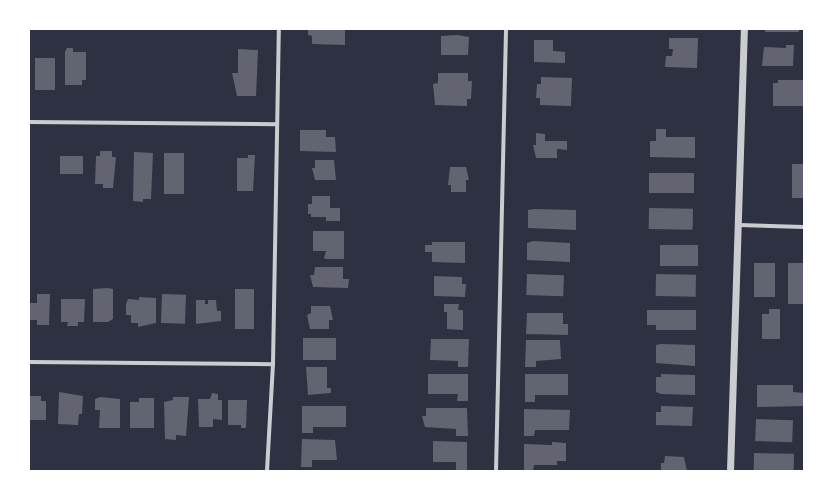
<!DOCTYPE html>
<html>
<head>
<meta charset="utf-8">
<style>
  body { margin:0 }
  #map { position:relative; width:833px; height:500px; overflow:hidden; background:#2d3142; font-family:Barlow,sans-serif }
  div>[style] { position:absolute }
  .building>* { inset:0; background:#626471; transform-origin:0 0 }
  .minor>* { height:4px; margin:-2px; padding:0 2px; transform-origin:2px; border-radius:2px; background:#caccd0 }
  .tertiary>* { height:7px; margin:-3.5px; padding:0 3.5px; transform-origin:3.5px; border-radius:3.5px; background:#caccd0 }
  span { translate:-50% -50%; white-space:nowrap; text-align:center; line-height:1.15; -webkit-text-stroke:3px #fff; paint-order:stroke }
  .frame { position:absolute; inset:0; border:30px solid #fff; pointer-events:none }
</style>
</head>
<body>
<div id="map">
  <div class="building">
    <div style="clip-path:polygon(308px 29px,345px 29px,345px 45px,312px 44px,312px 36px,308px 35px)"></div>
    <div style="left:765px;top:29px;width:34px;height:3px"></div>
    <div style="clip-path:polygon(458px 35px,469px 37px,468px 55px,441px 55px,441px 36px)"></div>
    <div style="clip-path:polygon(669px 38px,698px 38px,697px 68px,665px 67px,666px 56px,672px 56px,673px 49px,669px 49px)"></div>
    <div style="clip-path:polygon(534px 40px,553px 40px,553px 51px,565px 52px,565px 63px,534px 62px)"></div>
    <div style="clip-path:polygon(786px 45px,794px 45px,793px 66px,762px 66px,764px 47px,786px 48px)"></div>
    <div style="clip-path:polygon(67px 48px,73px 48px,73px 52px,86px 52px,86px 80px,82px 80px,82px 85px,65px 85px,65px 52px)"></div>
    <div style="clip-path:polygon(238px 49px,258px 50px,256px 96px,237px 96px,232px 73px,238px 73px)"></div>
    <div style="left:35px;top:58px;width:20px;height:32px"></div>
    <div style="clip-path:polygon(438px 73px,468px 73px,468px 81px,472px 81px,471px 99px,467px 99px,467px 106px,435px 105px,433px 84px,438px 83px)"></div>
    <div style="clip-path:polygon(541px 77px,572px 78px,571px 106px,540px 105px,540px 98px,536px 98px,537px 84px,541px 84px)"></div>
    <div style="clip-path:polygon(778px 80px,804px 80px,804px 106px,773px 106px,773px 83px,778px 83px)"></div>
    <div style="clip-path:polygon(656px 129px,666px 129px,666px 137px,695px 137px,695px 158px,650px 157px,650px 141px,656px 141px)"></div>
    <div style="clip-path:polygon(300px 130px,326px 130px,326px 137px,335px 137px,336px 152px,300px 151px)"></div>
    <div style="clip-path:polygon(536px 133px,545px 134px,545px 141px,567px 141px,567px 150px,557px 149px,557px 158px,536px 158px,533px 145px,536px 145px)"></div>
    <div style="clip-path:polygon(100px 151px,112px 151px,112px 157px,116px 157px,113px 188px,103px 188px,103px 184px,95px 184px,96px 156px,100px 156px)"></div>
    <div style="clip-path:polygon(134px 152px,153px 153px,151px 199px,143px 199px,143px 202px,133px 201px)"></div>
    <div style="left:164px;top:153px;width:20px;height:41px"></div>
    <div style="clip-path:polygon(248px 155px,255px 155px,253px 191px,237px 191px,237px 158px,248px 158px)"></div>
    <div style="left:60px;top:156px;width:23px;height:18px"></div>
    <div style="clip-path:polygon(315px 160px,334px 160px,336px 180px,315px 180px,312px 168px,315px 168px)"></div>
    <div style="left:792px;top:164px;width:12px;height:34px"></div>
    <div style="clip-path:polygon(450px 167px,466px 167px,469px 180px,466px 180px,466px 192px,451px 192px,451px 185px,448px 185px)"></div>
    <div style="left:649px;top:173px;width:45px;height:20px"></div>
    <div style="clip-path:polygon(312px 196px,330px 196px,330px 208px,340px 208px,340px 221px,326px 221px,326px 217px,311px 217px,311px 214px,308px 214px,308px 204px,312px 204px)"></div>
    <div style="left:649px;top:208px;width:44px;height:21px;rotate:1deg"></div>
    <div style="clip-path:polygon(534px 209px,576px 210px,576px 230px,528px 228px,528px 210px)"></div>
    <div style="clip-path:polygon(313px 231px,344px 231px,344px 259px,326px 259px,324px 258px,326px 251px,313px 251px)"></div>
    <div style="clip-path:polygon(533px 241px,570px 243px,570px 262px,527px 260px,527px 243px)"></div>
    <div style="clip-path:polygon(432px 242px,465px 242px,465px 263px,432px 262px,432px 252px,425px 252px,425px 245px,432px 245px)"></div>
    <div style="left:660px;top:245px;width:38px;height:21px"></div>
    <div style="left:754px;top:263px;width:21px;height:34px"></div>
    <div style="left:788px;top:263px;width:16px;height:41px"></div>
    <div style="clip-path:polygon(315px 267px,343px 267px,343px 279px,349px 279px,348px 288px,313px 287px,310px 275px,314px 275px)"></div>
    <div style="left:527px;top:274px;width:37px;height:21px;rotate:2deg"></div>
    <div style="left:656px;top:274px;width:40px;height:22px;rotate:1deg"></div>
    <div style="clip-path:polygon(434px 276px,462px 277px,462px 284px,466px 284px,465px 297px,434px 296px)"></div>
    <div style="clip-path:polygon(108px 288px,113px 289px,113px 319px,108px 322px,93px 322px,93px 289px)"></div>
    <div style="left:235px;top:289px;width:19px;height:40px"></div>
    <div style="clip-path:polygon(37px 294px,50px 294px,49px 325px,37px 325px,37px 320px,30px 320px,29px 303px,37px 303px)"></div>
    <div style="left:162px;top:294px;width:24px;height:29px;rotate:2deg"></div>
    <div style="clip-path:polygon(139px 297px,156px 298px,156px 323px,138px 327px,138px 323px,131px 323px,131px 315px,126px 315px,126px 304px,128px 299px,139px 300px)"></div>
    <div style="clip-path:polygon(61px 299px,85px 299px,84px 322px,78px 322px,78px 326px,67px 326px,68px 322px,61px 322px)"></div>
    <div style="clip-path:polygon(196px 300px,205px 300px,205px 304px,208px 304px,208px 300px,216px 300px,217px 311px,221px 311px,221px 321px,196px 324px)"></div>
    <div style="clip-path:polygon(444px 304px,459px 304px,458px 310px,463px 310px,463px 330px,447px 329px,447px 312px,444px 312px)"></div>
    <div style="clip-path:polygon(311px 306px,330px 306px,333px 320px,329px 320px,329px 329px,310px 329px,307px 315px,311px 313px)"></div>
    <div style="clip-path:polygon(769px 309px,780px 309px,780px 339px,762px 339px,762px 314px,769px 314px)"></div>
    <div style="clip-path:polygon(647px 310px,696px 310px,696px 330px,656px 330px,656px 325px,647px 325px)"></div>
    <div style="clip-path:polygon(527px 313px,563px 313px,563px 324px,568px 324px,568px 335px,526px 334px)"></div>
    <div style="left:303px;top:338px;width:33px;height:22px"></div>
    <div style="clip-path:polygon(431px 339px,469px 339px,468px 367px,458px 367px,458px 361px,430px 360px)"></div>
    <div style="clip-path:polygon(526px 340px,560px 340px,561px 359px,536px 361px,536px 367px,525px 367px)"></div>
    <div style="clip-path:polygon(661px 344px,695px 345px,695px 366px,656px 363px,656px 345px)"></div>
    <div style="clip-path:polygon(306px 367px,327px 367px,327px 388px,331px 388px,331px 393px,308px 395px)"></div>
    <div style="clip-path:polygon(428px 374px,468px 374px,468px 401px,457px 401px,458px 394px,428px 394px)"></div>
    <div style="clip-path:polygon(525px 374px,568px 374px,568px 395px,535px 395px,535px 402px,525px 402px)"></div>
    <div style="clip-path:polygon(661px 374px,695px 375px,695px 395px,661px 394px,656px 392px,656px 377px,661px 377px)"></div>
    <div style="clip-path:polygon(757px 385px,793px 385px,793px 392px,804px 393px,804px 406px,757px 407px)"></div>
    <div style="clip-path:polygon(59px 392px,83px 396px,82px 414px,79px 414px,78px 425px,58px 424px)"></div>
    <div style="clip-path:polygon(212px 393px,218px 394px,218px 400px,222px 400px,222px 420px,213px 419px,213px 427px,199px 427px,198px 399px,210px 399px)"></div>
    <div style="clip-path:polygon(29px 396px,41px 396px,41px 401px,46px 401px,46px 420px,29px 420px)"></div>
    <div style="clip-path:polygon(100px 397px,120px 399px,120px 428px,99px 428px,100px 410px,95px 410px,95px 399px)"></div>
    <div style="clip-path:polygon(173px 397px,189px 397px,186px 436px,176px 435px,176px 440px,165px 439px,164px 402px,173px 400px)"></div>
    <div style="clip-path:polygon(139px 398px,154px 398px,154px 428px,130px 428px,130px 402px,139px 402px)"></div>
    <div style="clip-path:polygon(228px 400px,247px 400px,246px 428px,241px 428px,241px 425px,228px 425px)"></div>
    <div style="clip-path:polygon(302px 406px,346px 406px,346px 427px,313px 427px,313px 433px,302px 433px)"></div>
    <div style="clip-path:polygon(661px 406px,693px 407px,692px 426px,656px 425px,656px 412px,661px 412px)"></div>
    <div style="clip-path:polygon(426px 408px,467px 408px,468px 436px,456px 436px,456px 429px,425px 427px,422px 416px,426px 416px)"></div>
    <div style="clip-path:polygon(524px 409px,570px 410px,569px 430px,535px 430px,534px 436px,524px 436px)"></div>
    <div style="left:756px;top:419px;width:37px;height:22px;rotate:2deg"></div>
    <div style="clip-path:polygon(302px 439px,335px 440px,337px 460px,312px 460px,312px 467px,301px 467px)"></div>
    <div style="clip-path:polygon(433px 441px,467px 442px,467px 470px,456px 470px,456px 462px,433px 462px)"></div>
    <div style="clip-path:polygon(552px 442px,566px 443px,566px 461px,557px 461px,557px 465px,534px 465px,533px 471px,524px 471px,524px 444px,552px 445px)"></div>
    <div style="left:754px;top:453px;width:40px;height:18px;rotate:1deg"></div>
    <div style="clip-path:polygon(665px 456px,684px 457px,687px 471px,661px 471px,661px 463px,664px 463px)"></div>
  </div>
  <div class="minor">
    <div style="left:29px;top:122px;width:248px;rotate:0.5deg"></div>
    <div style="left:739px;top:225px;width:65px;rotate:1.8deg"></div>
    <div style="left:29px;top:362px;width:244px;rotate:0.5deg"></div>
    <div style="left:267px;top:471px;width:107px;rotate:-86.8deg"></div>
    <div style="left:273px;top:364px;width:335px;rotate:-89deg"></div>
    <div style="left:496px;top:471px;width:442px;rotate:-88.7deg"></div>
  </div>
  <div class="tertiary">
    <div style="left:730px;top:471px;width:442px;rotate:-88.2deg"></div>
  </div>
  <div class="frame"></div>
</div>
</body>
</html>
